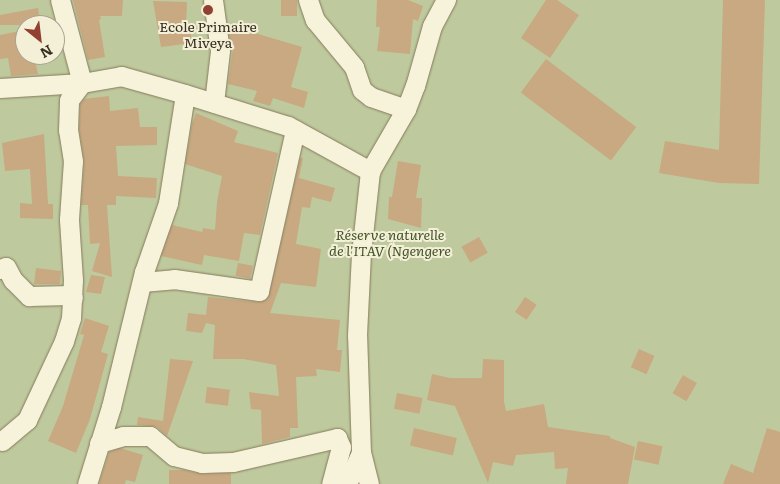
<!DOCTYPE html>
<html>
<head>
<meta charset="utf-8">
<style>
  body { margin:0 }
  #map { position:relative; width:780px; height:484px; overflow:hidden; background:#ece7c9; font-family:Literata,serif }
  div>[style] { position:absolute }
  .green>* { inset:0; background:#beca9d }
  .building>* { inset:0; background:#c8a981; transform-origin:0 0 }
  .roads { filter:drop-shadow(0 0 1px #877a5e) drop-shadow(0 0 1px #877a5e) }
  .minor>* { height:19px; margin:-9.5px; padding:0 9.5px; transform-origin:9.5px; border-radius:9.5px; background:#f7f3db }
  .dots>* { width:14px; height:14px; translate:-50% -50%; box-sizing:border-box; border:2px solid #f4f0d8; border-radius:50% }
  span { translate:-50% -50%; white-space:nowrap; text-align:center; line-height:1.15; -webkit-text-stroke:4px #f4f0d8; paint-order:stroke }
  .poi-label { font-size:14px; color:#393021 }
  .park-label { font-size:14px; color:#435429; font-style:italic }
  .north { position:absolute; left:15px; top:15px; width:50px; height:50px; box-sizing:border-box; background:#f4f0d8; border:1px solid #a9a38f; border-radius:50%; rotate:151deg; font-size:14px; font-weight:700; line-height:20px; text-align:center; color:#393021 }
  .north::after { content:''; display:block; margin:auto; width:18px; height:22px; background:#924032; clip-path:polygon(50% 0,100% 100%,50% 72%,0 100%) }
</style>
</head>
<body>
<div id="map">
  <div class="green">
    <div style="clip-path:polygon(evenodd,0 0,780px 0,780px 484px,0 484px,0 0,25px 25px,55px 25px,55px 55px,25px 55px,25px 25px)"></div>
  </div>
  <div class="building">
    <div style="clip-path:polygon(73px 0,123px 0,122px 16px,100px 16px,101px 19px,99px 20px,105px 57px,88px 60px)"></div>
    <div style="left:281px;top:0;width:16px;height:16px"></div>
    <div style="clip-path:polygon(377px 0,408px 0,423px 6px,418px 21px,413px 19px,410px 54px,377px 51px,380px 27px,376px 27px)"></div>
    <div style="clip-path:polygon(546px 0,557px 0,579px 15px,550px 58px,521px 38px)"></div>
    <div style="clip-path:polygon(723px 0,765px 0,759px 184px,719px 183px,659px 173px,665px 141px,719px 150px)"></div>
    <div style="clip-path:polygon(153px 1px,187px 2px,186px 28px,190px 27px,192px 43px,161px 47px)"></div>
    <div style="clip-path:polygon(38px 8px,41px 25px,0 25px,0 15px)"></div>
    <div style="clip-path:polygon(228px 25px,302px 47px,291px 87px,308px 92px,304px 108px,273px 98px,270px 106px,253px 101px,257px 91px,228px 84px,233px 48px,231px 48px)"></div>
    <div style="clip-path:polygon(25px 30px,25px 58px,34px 56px,38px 74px,11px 76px,8px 58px,0 59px,0 35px)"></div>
    <div style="left:546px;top:59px;width:113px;height:42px;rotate:37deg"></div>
    <div style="clip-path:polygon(109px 96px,110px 111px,138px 108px,140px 127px,157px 127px,157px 145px,116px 146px,118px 176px,157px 178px,156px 198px,116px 196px,116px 205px,107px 205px,112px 277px,92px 271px,100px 243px,90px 244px,88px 205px,81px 205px,84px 162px,79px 129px,80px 104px,84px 99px)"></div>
    <div style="clip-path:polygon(196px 113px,238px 131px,234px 142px,278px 153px,260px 235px,244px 233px,239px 261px,204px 255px,202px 265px,161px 256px,172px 225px,202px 232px,203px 228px,215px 230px,217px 202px,222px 176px,185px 164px,192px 124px)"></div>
    <div style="clip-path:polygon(44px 134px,48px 204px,53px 204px,53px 219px,20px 218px,20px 203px,32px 204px,30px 169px,5px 171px,2px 143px)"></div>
    <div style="clip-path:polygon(300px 158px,303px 158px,299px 178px,335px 188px,331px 202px,312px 197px,310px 208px,302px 207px,296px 244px,321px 249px,316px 287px,281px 283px,270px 313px,340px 320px,337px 350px,342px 350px,340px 372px,316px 369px,317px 376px,296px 377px,298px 428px,290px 428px,290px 437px,262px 444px,261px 410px,251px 409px,249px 392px,279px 396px,276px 365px,243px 359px,213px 359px,215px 325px,206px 323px,202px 333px,186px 331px,188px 313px,206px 315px,208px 297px,258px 302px,268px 298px)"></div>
    <div style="clip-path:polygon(398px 161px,421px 165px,416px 198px,422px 198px,421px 228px,388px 219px,389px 197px,392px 197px)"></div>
    <div style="left:479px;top:237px;width:18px;height:20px;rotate:61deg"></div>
    <div style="left:238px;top:263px;width:15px;height:13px;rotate:11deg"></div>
    <div style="clip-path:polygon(36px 268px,61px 271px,60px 284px,34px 284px)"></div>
    <div style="clip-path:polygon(91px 275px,105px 277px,101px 294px,86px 292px)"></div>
    <div style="left:525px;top:297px;width:14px;height:18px;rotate:34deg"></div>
    <div style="clip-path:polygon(85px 318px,109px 326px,101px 352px,108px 354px,90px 419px,76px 453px,48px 441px,63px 406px,84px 335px,80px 334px)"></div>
    <div style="left:639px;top:349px;width:17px;height:20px;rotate:24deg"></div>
    <div style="clip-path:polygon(170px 359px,193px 361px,167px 436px,157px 427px,137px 425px,138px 417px,163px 421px)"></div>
    <div style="clip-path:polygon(483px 359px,504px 360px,504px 401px,506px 411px,544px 404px,548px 427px,610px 436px,610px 438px,635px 447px,628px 484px,566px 484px,568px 468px,555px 469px,554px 452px,516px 455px,513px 466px,493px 462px,488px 483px,455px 406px,427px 400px,432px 374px,450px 378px,482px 378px)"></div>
    <div style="left:683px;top:375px;width:16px;height:21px;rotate:30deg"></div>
    <div style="left:207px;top:387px;width:23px;height:16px;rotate:7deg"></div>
    <div style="left:397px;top:393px;width:26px;height:16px;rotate:11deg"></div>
    <div style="left:414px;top:428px;width:44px;height:18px;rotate:13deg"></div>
    <div style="clip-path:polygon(767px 428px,780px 432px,780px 484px,723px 484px,731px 464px,753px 473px)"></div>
    <div style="left:638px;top:441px;width:25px;height:19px;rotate:12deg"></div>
    <div style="clip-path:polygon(120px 448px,143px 455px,135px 482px,126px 480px,125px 484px,99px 484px,109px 452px)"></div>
    <div style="clip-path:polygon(169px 470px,183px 470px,202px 474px,231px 473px,231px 484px,169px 484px)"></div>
  </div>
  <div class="roads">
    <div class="minor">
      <div style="left:213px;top:0;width:51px;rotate:82.2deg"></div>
      <div style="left:220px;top:51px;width:52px;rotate:96.6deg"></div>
      <div style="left:308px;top:0;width:21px;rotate:71deg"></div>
      <div style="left:315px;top:20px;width:61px;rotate:50.3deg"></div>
      <div style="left:354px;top:67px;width:24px;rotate:71deg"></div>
      <div style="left:362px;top:90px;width:11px;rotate:38deg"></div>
      <div style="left:371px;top:97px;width:37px;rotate:19deg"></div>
      <div style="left:0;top:88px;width:82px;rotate:-3.5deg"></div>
      <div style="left:82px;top:83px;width:86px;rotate:-104.8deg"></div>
      <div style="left:0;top:269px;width:6px;rotate:-18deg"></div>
      <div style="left:6px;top:267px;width:15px;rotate:62deg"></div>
      <div style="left:13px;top:280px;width:23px;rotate:45deg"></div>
      <div style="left:29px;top:296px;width:41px;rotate:-1.4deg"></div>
      <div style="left:70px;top:295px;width:4px;rotate:45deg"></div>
      <div style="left:142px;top:282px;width:32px;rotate:-5deg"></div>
      <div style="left:174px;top:279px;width:86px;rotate:8deg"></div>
      <div style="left:259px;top:291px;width:165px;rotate:-77.4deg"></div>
      <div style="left:2px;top:441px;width:33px;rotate:-40deg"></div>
      <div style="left:27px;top:420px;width:87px;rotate:-64.9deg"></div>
      <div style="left:64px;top:341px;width:24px;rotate:-73deg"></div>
      <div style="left:71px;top:318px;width:38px;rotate:-87deg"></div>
      <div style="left:73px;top:280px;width:61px;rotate:-93.8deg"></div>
      <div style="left:69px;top:219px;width:58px;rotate:-86.1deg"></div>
      <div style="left:73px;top:161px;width:31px;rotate:-99deg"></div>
      <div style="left:68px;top:130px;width:30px;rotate:-88deg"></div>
      <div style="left:69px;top:100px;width:21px;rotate:-53deg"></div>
      <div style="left:82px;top:83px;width:40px;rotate:-10deg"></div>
      <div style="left:121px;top:76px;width:66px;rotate:15.7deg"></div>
      <div style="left:185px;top:94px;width:108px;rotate:17.3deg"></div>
      <div style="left:288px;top:126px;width:94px;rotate:28.8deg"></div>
      <div style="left:99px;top:443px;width:25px;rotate:-16deg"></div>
      <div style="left:123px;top:436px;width:27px"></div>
      <div style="left:150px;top:436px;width:31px;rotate:40deg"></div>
      <div style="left:174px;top:456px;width:29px;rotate:14deg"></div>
      <div style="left:202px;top:463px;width:31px;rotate:-2deg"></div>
      <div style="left:233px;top:462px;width:107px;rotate:-13deg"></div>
      <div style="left:337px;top:438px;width:10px;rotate:66deg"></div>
      <div style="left:341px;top:447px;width:38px;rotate:105deg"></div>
      <div style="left:87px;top:484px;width:81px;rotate:-72.7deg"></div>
      <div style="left:111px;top:407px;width:139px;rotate:-76.3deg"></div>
      <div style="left:144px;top:272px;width:73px;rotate:-70.8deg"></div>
      <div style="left:168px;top:203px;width:110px;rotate:-81.1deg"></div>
      <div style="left:347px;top:484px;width:34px;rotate:-66deg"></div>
      <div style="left:369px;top:484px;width:32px;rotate:-104deg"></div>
      <div style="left:361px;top:453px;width:118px;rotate:-91.9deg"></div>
      <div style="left:357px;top:335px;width:81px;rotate:-87.2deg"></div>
      <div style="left:361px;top:254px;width:83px;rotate:-83.8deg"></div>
      <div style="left:370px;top:171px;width:72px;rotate:-59.9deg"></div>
      <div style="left:406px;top:109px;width:25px;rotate:-69deg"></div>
      <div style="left:415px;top:86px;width:62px;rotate:-74.2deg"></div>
      <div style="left:432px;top:26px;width:30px;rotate:-62deg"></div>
    </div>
  </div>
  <div class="dots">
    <div style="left:208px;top:10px;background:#924032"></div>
  </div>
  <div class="poi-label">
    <span style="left:208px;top:34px">Ecole Primaire<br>Miveya</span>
  </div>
  <div class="park-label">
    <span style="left:390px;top:242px">Réserve naturelle<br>de l'ITAV (Ngengere</span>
  </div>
  <div class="north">N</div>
</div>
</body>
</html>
